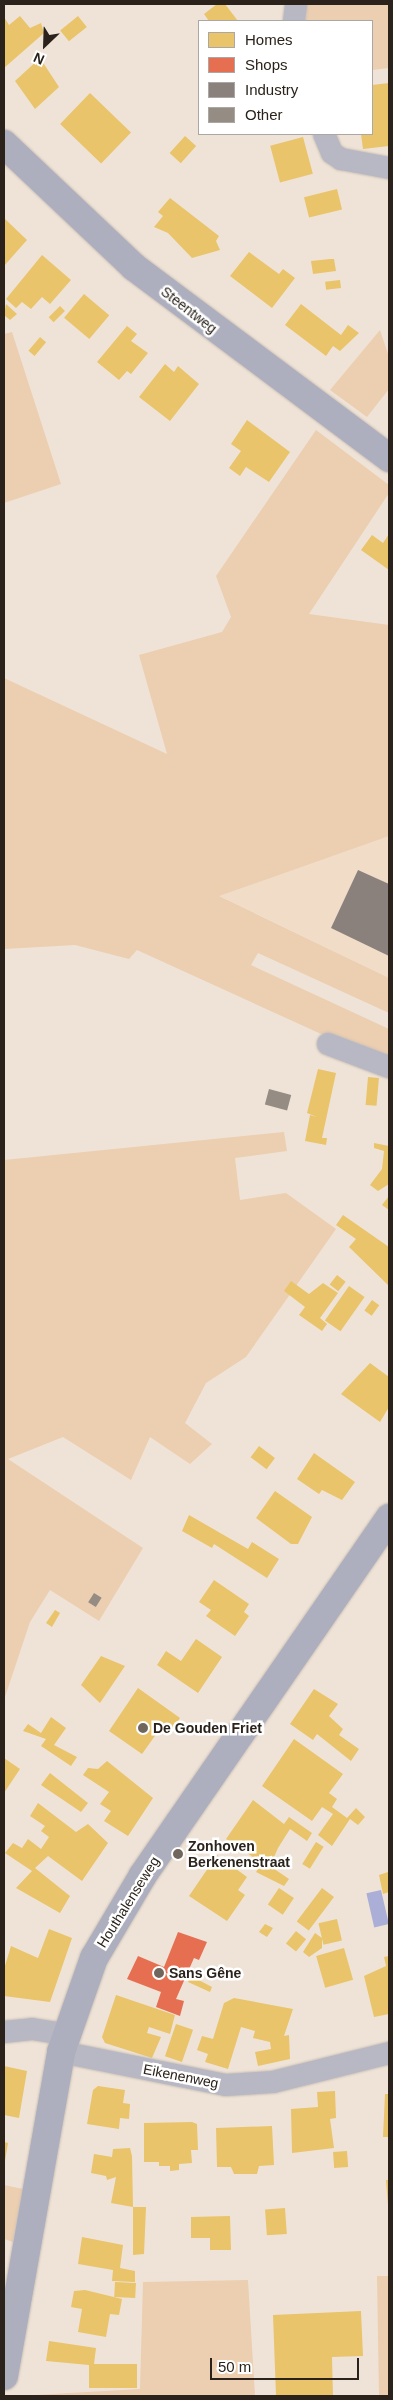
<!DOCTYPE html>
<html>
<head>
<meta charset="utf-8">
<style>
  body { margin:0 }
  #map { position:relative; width:393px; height:2400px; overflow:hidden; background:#efe3d7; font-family:Arial,sans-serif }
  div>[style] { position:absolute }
  .built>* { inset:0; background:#f1dcc8 }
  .green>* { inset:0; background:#ecceb0 }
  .water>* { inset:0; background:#abaed7; transform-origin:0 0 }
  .homes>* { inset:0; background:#e9c46a; transform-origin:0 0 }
  .shops>* { inset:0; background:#e76f51 }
  .industry>* { inset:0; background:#8a817c }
  .building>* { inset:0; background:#958c83; transform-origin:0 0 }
  .roads { filter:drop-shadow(0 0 1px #cac0b7) drop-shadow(0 0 1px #cac0b7) }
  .street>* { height:22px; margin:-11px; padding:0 11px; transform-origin:11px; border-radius:11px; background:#b8b8c4 }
  .secondary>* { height:28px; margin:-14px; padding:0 14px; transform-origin:14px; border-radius:14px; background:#aeafbe }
  .dots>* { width:14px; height:14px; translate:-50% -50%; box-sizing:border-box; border:2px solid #fff; border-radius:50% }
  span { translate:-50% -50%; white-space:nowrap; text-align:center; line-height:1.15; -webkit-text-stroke:5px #fff; paint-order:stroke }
  .street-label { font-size:14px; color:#2b231b }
  .poi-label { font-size:14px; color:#2b231b; font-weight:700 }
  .left { translate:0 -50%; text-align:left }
  .frame { position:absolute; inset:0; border:5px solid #2b231b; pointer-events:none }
  .legend { position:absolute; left:198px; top:20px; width:175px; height:115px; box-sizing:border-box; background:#fff; border:1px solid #aaa7a4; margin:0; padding:6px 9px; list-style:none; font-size:15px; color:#2b231b }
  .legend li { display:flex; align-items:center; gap:10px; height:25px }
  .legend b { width:25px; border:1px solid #aaa7a4 }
  .north { position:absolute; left:20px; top:20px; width:50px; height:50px; -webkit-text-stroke:4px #fff; paint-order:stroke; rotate:204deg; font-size:14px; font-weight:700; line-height:20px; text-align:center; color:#2b231b }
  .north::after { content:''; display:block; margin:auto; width:18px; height:22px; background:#2b231b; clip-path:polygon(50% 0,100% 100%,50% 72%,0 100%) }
  .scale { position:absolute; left:210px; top:2358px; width:149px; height:22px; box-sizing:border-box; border:2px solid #2b231b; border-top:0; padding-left:6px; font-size:15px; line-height:18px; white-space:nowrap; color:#2b231b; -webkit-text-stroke:4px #fff; paint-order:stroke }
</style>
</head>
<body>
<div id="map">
  <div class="built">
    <div style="clip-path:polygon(389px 836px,389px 978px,218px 895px)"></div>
  </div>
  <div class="green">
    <div style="clip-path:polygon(303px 4px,389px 4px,389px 68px,372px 70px,372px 21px,303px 21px)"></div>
    <div style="clip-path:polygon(380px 330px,389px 357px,389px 389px,367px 417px,330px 390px)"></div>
    <div style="clip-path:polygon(12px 332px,61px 484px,4px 503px,4px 334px)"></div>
    <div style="clip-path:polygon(316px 430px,389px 485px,389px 493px,309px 614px,389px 625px,389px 836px,219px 896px,389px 978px,389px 1013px,258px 953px,251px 965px,389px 1029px,389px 1065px,137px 950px,129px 959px,75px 945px,4px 949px,4px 678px,167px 754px,139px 655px,222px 632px,231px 617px,216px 576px)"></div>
    <div style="clip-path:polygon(284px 1132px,287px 1151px,235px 1158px,240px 1200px,286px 1193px,336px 1229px,246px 1357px,206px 1383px,185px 1423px,212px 1444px,190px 1464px,150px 1437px,131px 1480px,63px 1437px,8px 1459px,143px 1548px,99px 1621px,50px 1590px,30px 1622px,4px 1700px,4px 1160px)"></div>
    <div style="clip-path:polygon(4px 2185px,23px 2189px,13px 2242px,4px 2239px)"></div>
    <div style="clip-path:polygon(377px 2276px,389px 2276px,389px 2396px,379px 2396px)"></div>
    <div style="clip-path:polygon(248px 2280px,255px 2396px,17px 2396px,140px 2389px,143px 2282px)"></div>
  </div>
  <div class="water">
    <div style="left:381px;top:1890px;width:35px;height:15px;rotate:77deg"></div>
  </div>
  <div class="homes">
    <div style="clip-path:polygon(217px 4px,225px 4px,238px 21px,209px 21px,204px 14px)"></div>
    <div style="clip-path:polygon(20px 16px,30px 28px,41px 23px,44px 33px,4px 68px,4px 17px,9px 25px)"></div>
    <div style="left:78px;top:16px;width:14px;height:23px;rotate:51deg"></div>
    <div style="clip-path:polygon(40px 58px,59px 87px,35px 109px,15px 81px)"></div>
    <div style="clip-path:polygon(389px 83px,389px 146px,363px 149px,361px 134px,372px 134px,372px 85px)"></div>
    <div style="left:90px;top:93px;width:57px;height:43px;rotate:44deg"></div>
    <div style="left:185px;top:136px;width:15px;height:23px;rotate:42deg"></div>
    <div style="left:303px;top:137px;width:38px;height:34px;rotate:75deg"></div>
    <div style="left:337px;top:189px;width:21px;height:34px;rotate:76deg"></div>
    <div style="clip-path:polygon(170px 198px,219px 236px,216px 241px,220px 250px,192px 258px,168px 233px,154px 227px,163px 216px,158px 212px)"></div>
    <div style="clip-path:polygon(4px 218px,27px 240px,4px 266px)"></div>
    <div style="clip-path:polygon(249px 252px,279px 274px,283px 269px,295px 278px,272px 308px,230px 276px)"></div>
    <div style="clip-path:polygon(42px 255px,71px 280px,50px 304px,42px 297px,31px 309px,22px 302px,16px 308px,6px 299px)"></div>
    <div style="clip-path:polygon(330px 259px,334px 259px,336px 271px,313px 274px,311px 261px)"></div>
    <div style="left:340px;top:280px;width:8px;height:15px;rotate:83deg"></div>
    <div style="left:84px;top:294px;width:33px;height:31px;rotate:40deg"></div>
    <div style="clip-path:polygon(6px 304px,17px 314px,10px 320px,4px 315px)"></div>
    <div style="clip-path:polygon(301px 304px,341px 335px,348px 325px,359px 333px,340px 351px,333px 346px,326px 356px,285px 325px)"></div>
    <div style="left:60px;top:306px;width:7px;height:16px;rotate:45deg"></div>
    <div style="clip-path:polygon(127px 326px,137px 334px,131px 341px,148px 353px,131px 374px,127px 371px,119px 380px,97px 362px)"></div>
    <div style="left:40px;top:337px;width:8px;height:18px;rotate:40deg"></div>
    <div style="clip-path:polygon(165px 364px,174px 372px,178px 366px,199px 384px,170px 421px,139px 397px)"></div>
    <div style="clip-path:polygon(247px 420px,290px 452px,269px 482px,246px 467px,240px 476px,229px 468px,241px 451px,231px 444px)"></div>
    <div style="clip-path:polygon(389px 534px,389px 570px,361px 550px,372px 535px,383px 543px)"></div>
    <div style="clip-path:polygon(318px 1069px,336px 1073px,322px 1138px,327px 1138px,326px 1145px,305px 1141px,310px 1115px,317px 1117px,307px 1113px)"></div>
    <div style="left:368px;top:1077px;width:11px;height:28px;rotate:5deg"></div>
    <div style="clip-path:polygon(374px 1143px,389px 1146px,389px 1184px,378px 1191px,370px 1185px,382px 1169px,384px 1151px,374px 1148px)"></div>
    <div style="clip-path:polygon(389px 1196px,389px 1210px,382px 1205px)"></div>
    <div style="clip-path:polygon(343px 1215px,389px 1247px,389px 1286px,349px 1247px,356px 1239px,336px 1225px)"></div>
    <div style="left:337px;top:1275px;width:11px;height:12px;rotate:38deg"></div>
    <div style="clip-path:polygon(291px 1281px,309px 1294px,323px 1283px,338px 1293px,320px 1318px,327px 1324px,322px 1331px,299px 1315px,305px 1307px,284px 1291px)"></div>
    <div style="left:349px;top:1286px;width:19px;height:42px;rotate:35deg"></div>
    <div style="left:372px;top:1300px;width:9px;height:13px;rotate:36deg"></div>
    <div style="clip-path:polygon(370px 1363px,389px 1377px,389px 1407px,380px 1422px,341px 1394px)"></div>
    <div style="left:259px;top:1446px;width:20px;height:14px;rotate:37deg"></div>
    <div style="clip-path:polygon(314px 1453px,355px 1482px,342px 1500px,322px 1490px,319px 1494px,297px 1479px)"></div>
    <div style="clip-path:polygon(275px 1491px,312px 1517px,298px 1544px,291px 1544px,256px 1518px)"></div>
    <div style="clip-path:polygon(189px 1515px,248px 1549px,252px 1542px,279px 1559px,267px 1578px,214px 1544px,212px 1548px,182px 1531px)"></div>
    <div style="clip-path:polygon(214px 1580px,249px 1604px,244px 1612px,249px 1616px,235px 1636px,206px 1616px,211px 1610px,199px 1602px)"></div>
    <div style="clip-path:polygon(55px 1610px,60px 1613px,52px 1627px,46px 1623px)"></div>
    <div style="clip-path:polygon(196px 1639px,222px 1657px,198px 1693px,157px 1665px,166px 1651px,181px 1661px)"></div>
    <div style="clip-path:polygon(101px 1656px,125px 1666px,100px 1703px,81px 1685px)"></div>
    <div style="clip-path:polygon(138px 1688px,180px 1718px,172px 1730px,162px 1726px,142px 1754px,109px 1731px)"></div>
    <div style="clip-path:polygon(314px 1689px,338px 1704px,329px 1716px,343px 1729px,339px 1735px,359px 1749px,351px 1761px,317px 1734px,313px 1740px,290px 1724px)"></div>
    <div style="clip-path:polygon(51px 1717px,66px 1728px,54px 1745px,77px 1757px,71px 1766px,41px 1746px,46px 1739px,23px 1731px,28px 1724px,41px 1733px)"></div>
    <div style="clip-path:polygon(294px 1739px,343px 1774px,329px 1793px,337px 1799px,332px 1807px,347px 1818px,356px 1808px,365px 1817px,358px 1825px,350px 1819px,332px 1846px,318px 1835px,333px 1814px,322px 1807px,312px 1821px,262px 1786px)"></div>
    <div style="clip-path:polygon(4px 1758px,20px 1769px,4px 1793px)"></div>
    <div style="clip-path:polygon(107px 1761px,153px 1798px,128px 1836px,104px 1821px,111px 1811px,100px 1804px,109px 1792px,83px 1775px,88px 1768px,98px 1769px)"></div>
    <div style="clip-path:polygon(50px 1773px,88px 1803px,81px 1812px,41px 1785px)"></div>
    <div style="clip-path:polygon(253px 1800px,284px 1824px,289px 1817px,312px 1833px,307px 1841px,290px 1829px,278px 1848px,270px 1866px,289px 1879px,284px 1886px,256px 1872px,262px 1863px,226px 1839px)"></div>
    <div style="clip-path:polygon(38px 1803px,76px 1832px,88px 1824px,108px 1843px,82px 1881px,48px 1856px,35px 1868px,70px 1896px,60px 1913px,16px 1888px,32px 1871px,5px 1853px,13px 1843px,22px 1848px,28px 1839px,41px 1849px,49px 1837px,41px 1831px,45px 1826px,30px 1816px)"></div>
    <div style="left:316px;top:1842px;width:9px;height:26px;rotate:32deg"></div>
    <div style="clip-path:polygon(217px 1855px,247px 1877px,238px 1890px,245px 1895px,227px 1921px,189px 1896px)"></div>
    <div style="clip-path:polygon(388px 1872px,389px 1892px,383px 1894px,379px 1875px)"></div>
    <div style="left:279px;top:1888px;width:18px;height:20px;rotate:34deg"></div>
    <div style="left:322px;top:1888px;width:15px;height:42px;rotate:37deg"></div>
    <div style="left:337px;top:1919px;width:22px;height:19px;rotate:77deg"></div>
    <div style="clip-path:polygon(265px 1924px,273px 1928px,267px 1937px,259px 1932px)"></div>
    <div style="clip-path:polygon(49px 1929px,72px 1938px,50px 2002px,4px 1996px,4px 1969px,11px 1946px,38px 1958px)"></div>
    <div style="left:296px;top:1931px;width:13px;height:16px;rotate:39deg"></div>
    <div style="clip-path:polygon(315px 1933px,322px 1938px,322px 1948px,309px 1957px,303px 1952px)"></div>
    <div style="left:344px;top:1948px;width:33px;height:29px;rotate:74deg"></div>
    <div style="clip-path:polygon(389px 1956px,389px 2014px,374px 2017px,364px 1976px,386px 1966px,384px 1957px)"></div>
    <div style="clip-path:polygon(191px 1976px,212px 1987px,210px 1992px,188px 1982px)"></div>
    <div style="clip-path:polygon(116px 1995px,175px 2015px,170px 2034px,149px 2027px,147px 2033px,161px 2037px,152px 2058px,105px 2043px,102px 2037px)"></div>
    <div style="clip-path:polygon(234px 1998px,293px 2009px,284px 2036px,289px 2035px,290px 2059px,258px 2066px,255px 2052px,271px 2049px,270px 2042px,253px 2038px,255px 2031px,241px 2027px,228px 2069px,205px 2062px,208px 2054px,197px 2050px,202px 2036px,213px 2039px,224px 2003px)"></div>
    <div style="left:176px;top:2024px;width:18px;height:34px;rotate:19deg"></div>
    <div style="clip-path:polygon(4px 2066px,27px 2071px,19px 2118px,4px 2115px)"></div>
    <div style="clip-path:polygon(98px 2086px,125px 2090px,123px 2103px,130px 2104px,129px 2119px,120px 2118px,119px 2129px,87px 2124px,93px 2090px)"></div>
    <div style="clip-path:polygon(335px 2091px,336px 2118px,330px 2119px,334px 2148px,292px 2153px,291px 2109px,318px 2107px,317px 2092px)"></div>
    <div style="clip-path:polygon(385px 2094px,389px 2094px,389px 2137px,383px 2137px)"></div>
    <div style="clip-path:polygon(192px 2122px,197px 2124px,198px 2150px,191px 2150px,192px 2163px,179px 2164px,179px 2170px,170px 2171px,170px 2166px,159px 2166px,159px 2162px,144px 2162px,144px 2123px)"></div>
    <div style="clip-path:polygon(272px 2126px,274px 2165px,259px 2166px,257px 2174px,234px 2174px,231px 2167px,217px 2167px,216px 2128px)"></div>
    <div style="clip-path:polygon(4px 2142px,8px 2143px,5px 2161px,4px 2161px)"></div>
    <div style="clip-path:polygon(130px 2148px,132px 2156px,133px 2207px,111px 2203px,116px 2177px,107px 2180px,106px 2176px,91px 2173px,94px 2154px,112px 2157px,113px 2149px)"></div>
    <div style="left:347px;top:2151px;width:16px;height:14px;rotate:86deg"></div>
    <div style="clip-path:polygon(386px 2180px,389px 2180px,389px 2205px,388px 2205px)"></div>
    <div style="clip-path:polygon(133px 2207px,146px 2207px,144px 2254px,133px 2255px)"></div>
    <div style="left:285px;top:2208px;width:26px;height:20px;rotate:86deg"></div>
    <div style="clip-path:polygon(230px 2216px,231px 2250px,210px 2250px,210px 2238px,191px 2238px,191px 2217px)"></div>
    <div style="clip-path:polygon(82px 2237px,123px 2245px,120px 2268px,135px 2271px,135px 2282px,112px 2281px,113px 2270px,78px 2264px)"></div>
    <div style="left:115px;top:2282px;width:21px;height:15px;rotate:3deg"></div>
    <div style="clip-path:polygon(85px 2290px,122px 2299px,119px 2315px,110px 2314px,106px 2337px,78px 2332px,82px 2309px,71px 2307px,74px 2291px)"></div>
    <div style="clip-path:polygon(361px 2311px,363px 2356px,332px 2357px,333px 2396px,276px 2396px,273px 2315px)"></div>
    <div style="clip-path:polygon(49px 2341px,96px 2348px,94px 2364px,137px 2364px,137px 2388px,89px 2388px,89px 2365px,46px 2361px)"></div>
  </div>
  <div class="shops">
    <div style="clip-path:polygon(178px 1932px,207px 1942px,199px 1960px,194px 1958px,176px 1999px,184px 2001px,180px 2016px,156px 2007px,161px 1992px,127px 1979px,138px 1956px,164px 1967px)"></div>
  </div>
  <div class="industry">
    <div style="clip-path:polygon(358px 870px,389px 884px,389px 956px,331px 928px)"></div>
  </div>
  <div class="building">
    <div style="left:269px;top:1089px;width:23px;height:16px;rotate:15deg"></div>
    <div style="left:94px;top:1593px;width:9px;height:11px;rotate:32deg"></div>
  </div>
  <div class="roads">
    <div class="street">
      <div style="left:294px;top:21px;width:17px;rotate:-83deg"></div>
      <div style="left:324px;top:134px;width:21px;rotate:67deg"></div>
      <div style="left:332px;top:153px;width:11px;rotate:34deg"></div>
      <div style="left:341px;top:159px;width:49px;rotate:10.6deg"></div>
      <div style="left:328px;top:1044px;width:65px;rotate:20.7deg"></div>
      <div style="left:4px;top:2032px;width:28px;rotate:-6deg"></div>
      <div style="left:32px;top:2029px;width:33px;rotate:9deg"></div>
      <div style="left:61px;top:2052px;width:168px;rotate:11.3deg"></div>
      <div style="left:226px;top:2085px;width:47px;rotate:-3.7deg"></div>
      <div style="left:273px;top:2082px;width:120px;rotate:-14deg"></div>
    </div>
    <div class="secondary">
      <div style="left:4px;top:144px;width:179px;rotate:43.4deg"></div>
      <div style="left:134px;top:267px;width:319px;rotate:36.8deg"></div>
      <div style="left:4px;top:2376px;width:329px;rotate:-80deg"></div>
      <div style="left:61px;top:2052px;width:100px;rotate:-70.7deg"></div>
      <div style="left:94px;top:1958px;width:96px;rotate:-59.4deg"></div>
      <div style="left:143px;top:1875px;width:434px;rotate:-55.4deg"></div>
    </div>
  </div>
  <div class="dots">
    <div style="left:143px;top:1728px;background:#70665d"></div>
    <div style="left:178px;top:1854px;background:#70665d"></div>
    <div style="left:159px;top:1973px;background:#70665d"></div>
  </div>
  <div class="street-label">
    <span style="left:189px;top:310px;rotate:38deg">Steentweg</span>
    <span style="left:128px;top:1902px;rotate:-58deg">Houthalenseweg</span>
    <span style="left:181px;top:2076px;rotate:11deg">Eikenenweg</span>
  </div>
  <div class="poi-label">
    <span class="left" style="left:153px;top:1728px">De Gouden Friet</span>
    <span class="left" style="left:188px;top:1854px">Zonhoven<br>Berkenenstraat</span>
    <span class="left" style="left:169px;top:1973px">Sans Gêne</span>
  </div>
  <div class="frame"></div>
  <ul class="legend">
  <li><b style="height:14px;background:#e9c46a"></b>Homes</li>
  <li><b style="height:14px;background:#e76f51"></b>Shops</li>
  <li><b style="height:14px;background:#8a817c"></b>Industry</li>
  <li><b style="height:14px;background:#958c83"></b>Other</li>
  </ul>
  <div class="north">N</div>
  <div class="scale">50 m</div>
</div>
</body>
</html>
